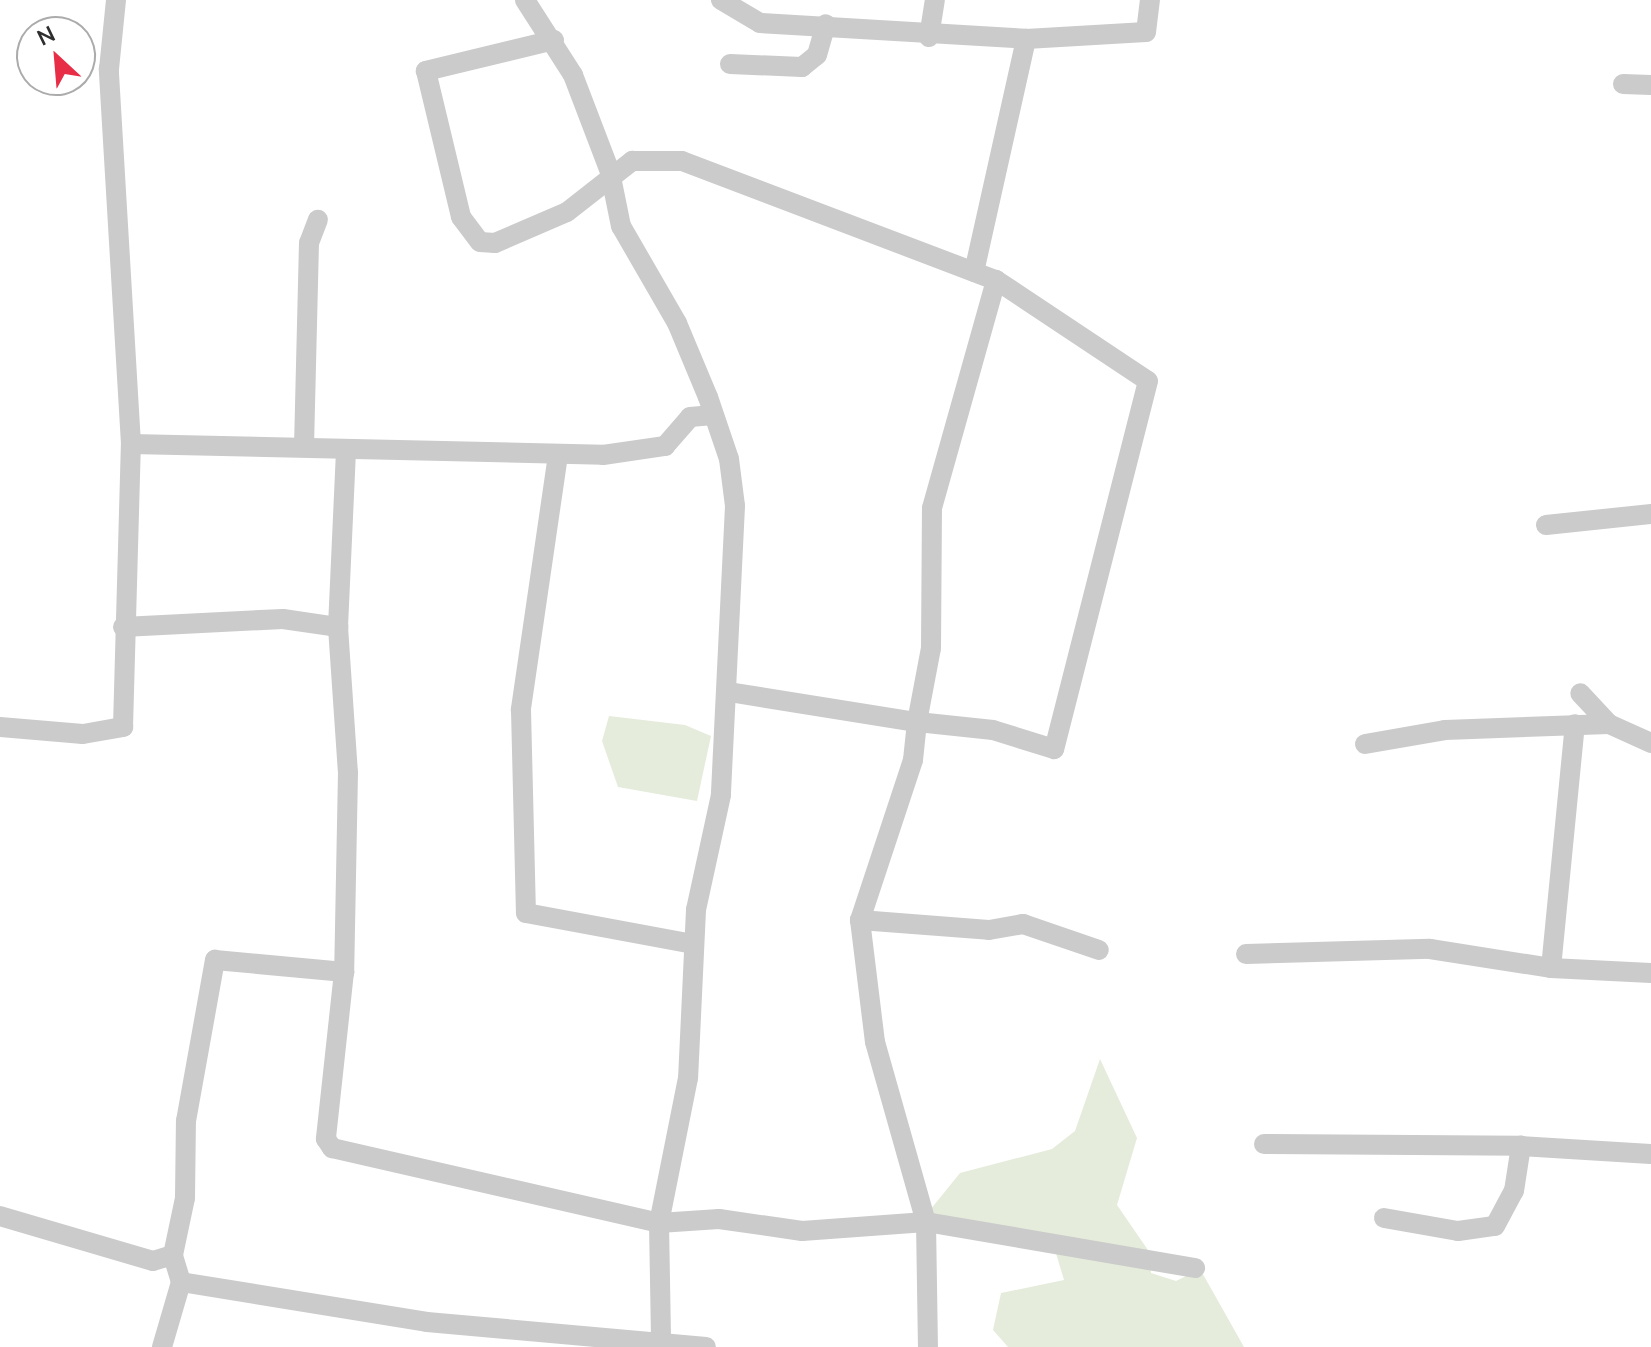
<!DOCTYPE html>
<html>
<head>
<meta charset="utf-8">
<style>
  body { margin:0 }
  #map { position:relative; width:1651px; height:1347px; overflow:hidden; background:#fff; font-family:"Nunito Sans",sans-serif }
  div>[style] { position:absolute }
  .green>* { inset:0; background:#e5ecdc }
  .minor>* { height:20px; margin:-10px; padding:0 10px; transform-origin:10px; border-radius:10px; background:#cbcbcb }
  span { translate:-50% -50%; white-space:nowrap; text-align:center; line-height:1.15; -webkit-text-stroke:8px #fff; paint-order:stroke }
  .north { position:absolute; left:16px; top:16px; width:80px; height:80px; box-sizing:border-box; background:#fff; border:2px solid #ababab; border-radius:50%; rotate:334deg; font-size:22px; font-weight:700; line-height:32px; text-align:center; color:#2e2e2e }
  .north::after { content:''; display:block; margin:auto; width:28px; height:36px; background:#e82d47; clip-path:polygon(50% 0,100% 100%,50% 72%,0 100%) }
</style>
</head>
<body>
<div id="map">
  <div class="green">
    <div style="clip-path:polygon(609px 716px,685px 725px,711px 736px,697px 801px,618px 787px,602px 741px)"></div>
    <div style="clip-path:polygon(1100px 1059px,1137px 1138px,1117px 1205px,1150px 1253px,1151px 1273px,1176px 1281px,1200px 1269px,1244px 1347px,1008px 1347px,993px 1330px,1001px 1293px,1064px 1280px,1055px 1250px,926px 1215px,960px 1173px,1052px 1149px,1075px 1131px)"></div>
  </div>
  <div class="minor">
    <div style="left:525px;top:0;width:89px;rotate:57.4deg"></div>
    <div style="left:573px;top:75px;width:104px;rotate:69.1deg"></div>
    <div style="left:610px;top:172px;width:55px;rotate:78.5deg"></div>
    <div style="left:621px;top:226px;width:112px;rotate:60deg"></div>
    <div style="left:677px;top:323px;width:80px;rotate:67.3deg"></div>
    <div style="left:708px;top:397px;width:65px;rotate:71.3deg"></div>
    <div style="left:729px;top:459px;width:47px;rotate:82.7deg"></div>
    <div style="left:735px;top:506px;width:289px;rotate:92.8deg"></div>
    <div style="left:721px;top:795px;width:118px;rotate:102.3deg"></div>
    <div style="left:696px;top:910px;width:168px;rotate:92.7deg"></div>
    <div style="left:688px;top:1078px;width:148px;rotate:101.3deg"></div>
    <div style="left:659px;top:1223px;width:120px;rotate:89deg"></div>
    <div style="left:721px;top:0;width:45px;rotate:30.5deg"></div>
    <div style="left:760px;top:23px;width:266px;rotate:3.4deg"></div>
    <div style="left:1026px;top:39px;width:120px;rotate:-3.3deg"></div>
    <div style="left:1146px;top:32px;width:32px;rotate:-83deg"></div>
    <div style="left:929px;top:37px;width:37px;rotate:-81deg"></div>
    <div style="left:554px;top:40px;width:132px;rotate:166.4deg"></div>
    <div style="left:426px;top:71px;width:150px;rotate:76.5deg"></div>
    <div style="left:461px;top:217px;width:31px;rotate:53deg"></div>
    <div style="left:480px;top:242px;width:15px;rotate:4deg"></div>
    <div style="left:495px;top:243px;width:78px;rotate:-23.3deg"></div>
    <div style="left:567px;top:212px;width:83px;rotate:-38.1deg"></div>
    <div style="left:632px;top:161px;width:50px"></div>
    <div style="left:682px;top:161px;width:336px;rotate:20.8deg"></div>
    <div style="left:996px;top:280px;width:182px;rotate:33.6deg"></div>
    <div style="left:1148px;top:381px;width:380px;rotate:104.3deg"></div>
    <div style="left:1054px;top:749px;width:64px;rotate:-162.7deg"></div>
    <div style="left:993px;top:730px;width:76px;rotate:-174deg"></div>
    <div style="left:917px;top:722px;width:75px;rotate:-79.3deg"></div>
    <div style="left:931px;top:648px;width:140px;rotate:-89.6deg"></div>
    <div style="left:932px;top:508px;width:237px;rotate:-74.3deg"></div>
    <div style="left:730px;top:64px;width:72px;rotate:2.4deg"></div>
    <div style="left:802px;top:67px;width:19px;rotate:-39deg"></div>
    <div style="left:817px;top:55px;width:32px;rotate:-74deg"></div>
    <div style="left:1623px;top:84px;width:28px;rotate:2deg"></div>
    <div style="left:974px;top:272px;width:239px;rotate:-77.4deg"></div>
    <div style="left:131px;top:444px;width:472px;rotate:1.3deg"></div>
    <div style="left:603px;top:455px;width:63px;rotate:-8.3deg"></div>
    <div style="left:665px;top:446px;width:38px;rotate:-49deg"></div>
    <div style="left:690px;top:417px;width:23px;rotate:-5deg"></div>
    <div style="left:304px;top:447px;width:204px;rotate:-88.6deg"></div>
    <div style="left:309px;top:243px;width:25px;rotate:-69deg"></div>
    <div style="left:558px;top:455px;width:258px;rotate:98.3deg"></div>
    <div style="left:521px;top:710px;width:203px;rotate:88.6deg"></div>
    <div style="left:526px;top:913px;width:170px;rotate:10.5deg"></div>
    <div style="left:1546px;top:525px;width:106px;rotate:-6deg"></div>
    <div style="left:123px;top:627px;width:160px;rotate:-2.9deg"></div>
    <div style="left:283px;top:619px;width:56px;rotate:8.3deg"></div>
    <div style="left:338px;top:627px;width:175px;rotate:-87.4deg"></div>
    <div style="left:338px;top:627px;width:145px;rotate:86.1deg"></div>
    <div style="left:348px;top:772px;width:200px;rotate:91.1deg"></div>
    <div style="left:729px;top:692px;width:190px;rotate:9.1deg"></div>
    <div style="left:917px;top:722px;width:38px;rotate:96deg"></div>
    <div style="left:913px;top:760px;width:169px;rotate:108.3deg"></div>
    <div style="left:860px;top:920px;width:129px;rotate:4.4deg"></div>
    <div style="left:989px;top:930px;width:35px;rotate:-10deg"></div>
    <div style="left:1023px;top:924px;width:80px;rotate:18.9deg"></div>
    <div style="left:1609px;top:724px;width:46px;rotate:24.3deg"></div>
    <div style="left:0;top:727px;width:83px;rotate:4.8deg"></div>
    <div style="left:83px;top:734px;width:41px;rotate:-9.9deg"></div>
    <div style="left:123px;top:727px;width:283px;rotate:-88.4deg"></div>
    <div style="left:131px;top:444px;width:376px;rotate:-93.4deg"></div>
    <div style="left:109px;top:69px;width:69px;rotate:-84.2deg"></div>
    <div style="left:1365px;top:744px;width:81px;rotate:-9.9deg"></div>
    <div style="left:1445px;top:730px;width:164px;rotate:-2.1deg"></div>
    <div style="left:1609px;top:724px;width:42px;rotate:-133.1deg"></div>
    <div style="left:860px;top:920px;width:123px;rotate:83deg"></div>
    <div style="left:875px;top:1042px;width:187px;rotate:74.2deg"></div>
    <div style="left:926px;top:1222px;width:125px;rotate:89.1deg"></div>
    <div style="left:1246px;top:954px;width:184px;rotate:-1.6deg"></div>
    <div style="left:1430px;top:949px;width:122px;rotate:8.9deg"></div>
    <div style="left:1551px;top:968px;width:100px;rotate:2.9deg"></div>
    <div style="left:1551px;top:968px;width:245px;rotate:-84.4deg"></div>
    <div style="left:1264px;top:1144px;width:257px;rotate:0.4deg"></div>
    <div style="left:0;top:1216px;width:159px;rotate:16.4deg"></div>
    <div style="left:153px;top:1261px;width:21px;rotate:-17deg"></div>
    <div style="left:1384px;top:1218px;width:75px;rotate:10deg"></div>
    <div style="left:1458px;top:1231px;width:37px;rotate:-8deg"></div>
    <div style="left:1495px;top:1226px;width:40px;rotate:-62deg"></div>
    <div style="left:1514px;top:1191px;width:46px;rotate:-81.2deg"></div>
    <div style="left:1521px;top:1146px;width:130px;rotate:3.5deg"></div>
    <div style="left:181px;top:1282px;width:249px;rotate:9.2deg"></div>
    <div style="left:427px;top:1322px;width:280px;rotate:5.1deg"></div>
    <div style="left:162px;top:1347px;width:68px;rotate:-73.7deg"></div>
    <div style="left:181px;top:1282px;width:28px;rotate:-107deg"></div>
    <div style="left:173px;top:1255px;width:58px;rotate:-78.1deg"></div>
    <div style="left:185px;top:1198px;width:77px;rotate:-89.3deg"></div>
    <div style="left:186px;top:1121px;width:164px;rotate:-79.8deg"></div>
    <div style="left:215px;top:960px;width:130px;rotate:5.3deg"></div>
    <div style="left:344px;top:972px;width:168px;rotate:96.2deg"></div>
    <div style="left:326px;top:1139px;width:11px;rotate:56deg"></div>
    <div style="left:332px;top:1148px;width:335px;rotate:12.9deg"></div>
    <div style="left:659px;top:1223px;width:60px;rotate:-3.8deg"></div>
    <div style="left:719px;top:1219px;width:84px;rotate:8.2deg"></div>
    <div style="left:802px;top:1231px;width:124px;rotate:-4.2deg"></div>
    <div style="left:926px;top:1222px;width:273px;rotate:9.7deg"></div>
  </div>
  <div class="north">N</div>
</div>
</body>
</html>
